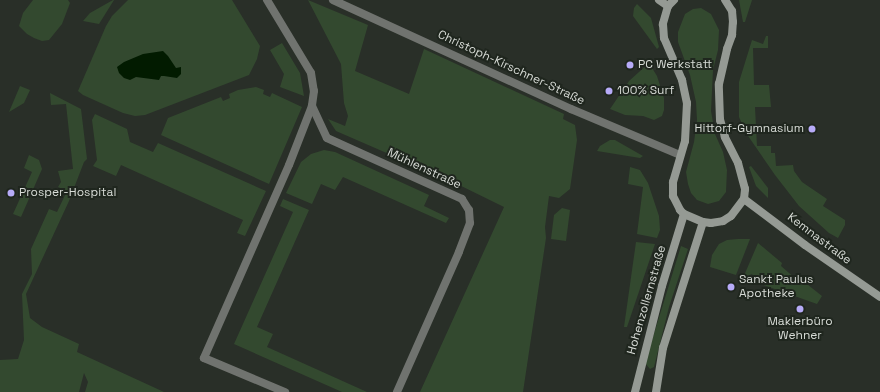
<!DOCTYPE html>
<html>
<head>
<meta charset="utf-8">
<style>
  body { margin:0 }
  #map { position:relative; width:880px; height:392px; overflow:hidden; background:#292f28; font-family:"Space Grotesk",sans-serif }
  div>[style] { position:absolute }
  .green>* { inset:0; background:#33492f }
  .water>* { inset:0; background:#021b00 }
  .street>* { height:8px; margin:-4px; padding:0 4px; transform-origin:4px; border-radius:4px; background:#70736f }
  .secondary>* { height:8px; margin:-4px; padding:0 4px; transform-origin:4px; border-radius:4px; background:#959a94 }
  .dots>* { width:11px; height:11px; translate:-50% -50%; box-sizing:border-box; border:2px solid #1f261e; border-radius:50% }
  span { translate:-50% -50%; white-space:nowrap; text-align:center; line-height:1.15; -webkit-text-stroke:4px #1f261e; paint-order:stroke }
  .poi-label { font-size:12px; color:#d7dbd6 }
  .left { translate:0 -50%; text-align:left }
  .right { translate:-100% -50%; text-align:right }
  .street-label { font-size:12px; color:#d7dbd6 }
</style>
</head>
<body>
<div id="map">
  <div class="green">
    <div style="clip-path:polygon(33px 0,68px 0,70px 3px,62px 24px,49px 40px,42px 41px,34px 38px,27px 34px,19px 26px,23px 13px)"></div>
    <div style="clip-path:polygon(113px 0,114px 0,99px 24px,83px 21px,90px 13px)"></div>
    <div style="clip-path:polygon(128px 0,232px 0,260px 46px,257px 59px,249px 75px,145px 115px,135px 116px,123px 113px,83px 95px,78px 91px,106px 26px,112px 16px)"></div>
    <div style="clip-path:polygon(308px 0,368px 25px,355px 71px,409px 94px,424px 49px,564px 114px,563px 119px,575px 125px,577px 140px,570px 189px,559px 198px,549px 196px,545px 227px,546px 238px,523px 392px,420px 392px,504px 207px,451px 181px,336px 131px,328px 119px,345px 126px,348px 116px,344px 103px,341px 64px)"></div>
    <div style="clip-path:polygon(739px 0,752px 0,745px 22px,743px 22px)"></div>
    <div style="clip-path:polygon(637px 4px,651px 18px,659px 47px,657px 49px,633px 16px,634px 8px)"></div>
    <div style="clip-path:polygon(701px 8px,711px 14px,719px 30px,718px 50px,713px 70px,711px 111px,715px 134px,723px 152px,727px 170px,726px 192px,719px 201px,708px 204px,697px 200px,691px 193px,688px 184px,686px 172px,694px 142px,697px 120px,696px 102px,690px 75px,678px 42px,678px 32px,685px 14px,693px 9px)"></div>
    <div style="clip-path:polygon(766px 36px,768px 36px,768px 48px,753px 48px,754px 85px,769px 85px,771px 107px,755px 107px,757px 146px,771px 146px,771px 153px,775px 153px,776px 166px,793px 165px,794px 171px,802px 182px,827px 199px,823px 206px,845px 220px,845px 225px,838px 238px,829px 233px,799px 206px,775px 175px,746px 133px,739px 117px,739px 82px,752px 40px,763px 44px)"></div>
    <div style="clip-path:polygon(282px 43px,300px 73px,304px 96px,280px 87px,284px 74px,270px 50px)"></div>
    <div style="clip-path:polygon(649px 63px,657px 76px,664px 98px,664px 110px,662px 116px,654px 120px,643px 116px,625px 115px,610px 109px,629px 81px)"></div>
    <div style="clip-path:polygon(20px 86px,30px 90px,24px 103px,9px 112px)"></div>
    <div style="clip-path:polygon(256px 87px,264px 90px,263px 94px,270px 97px,272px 93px,302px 107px,269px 184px,161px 135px,168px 118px,221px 97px,223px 101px,230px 98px,229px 94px,238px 90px)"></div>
    <div style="clip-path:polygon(50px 93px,81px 109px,87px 159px,84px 162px,69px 201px,26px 294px,30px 318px,42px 327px,79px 344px,77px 352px,164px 392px,85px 392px,88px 382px,84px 373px,79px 392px,0 392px,0 360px,18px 359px,24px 340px,22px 294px,32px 274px,31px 249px,49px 209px,57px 212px,67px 191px,58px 187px,61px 182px,58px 171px,73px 169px,66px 104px,51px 105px)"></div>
    <div style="clip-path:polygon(95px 114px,127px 129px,130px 142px,153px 152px,158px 143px,266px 191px,245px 236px,237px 233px,243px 220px,121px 165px,116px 176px,93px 166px,97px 160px,92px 120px)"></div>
    <div style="clip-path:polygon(610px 140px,615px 140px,643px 156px,640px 158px,597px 151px,600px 146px)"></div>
    <div style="clip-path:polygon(324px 150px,335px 152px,429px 195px,424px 206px,449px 218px,446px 223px,343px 177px,335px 190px,321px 184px,312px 204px,286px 193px,301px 162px,311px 154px)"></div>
    <div style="clip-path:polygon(29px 155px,39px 160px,42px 169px,21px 217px,13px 214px,32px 172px,24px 168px)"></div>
    <div style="clip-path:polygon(751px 166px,768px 188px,768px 198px,756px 186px,749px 167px)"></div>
    <div style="clip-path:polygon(630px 167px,640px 170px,648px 183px,659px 216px,660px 230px,657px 238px,637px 234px,643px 187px,628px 184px)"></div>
    <div style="clip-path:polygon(283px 199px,309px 210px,257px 327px,273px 334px,267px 347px,367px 392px,342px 392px,234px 344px,293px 212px,280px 206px)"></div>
    <div style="clip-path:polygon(562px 208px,570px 210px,566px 241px,551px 239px,554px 215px)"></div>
    <div style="clip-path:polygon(738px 239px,750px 239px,736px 275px,710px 267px,712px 255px,719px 244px,727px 240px)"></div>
    <div style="clip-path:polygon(636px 242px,655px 244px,627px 327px,624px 327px)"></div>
    <div style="clip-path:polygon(758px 243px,782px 263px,781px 266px,796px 279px,798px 277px,822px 296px,817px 304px,758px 283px,759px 278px,751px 274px,748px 280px,743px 278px)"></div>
    <div style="clip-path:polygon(681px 246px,688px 249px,669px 307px,654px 367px,650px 369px,645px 363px)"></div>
  </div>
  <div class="water">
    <div style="clip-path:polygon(163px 51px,168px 56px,176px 68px,181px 67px,181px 74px,177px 78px,164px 76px,161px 76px,159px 80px,136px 77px,130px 80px,124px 78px,119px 73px,117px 67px,124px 62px,143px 54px)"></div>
  </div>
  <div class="street">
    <div style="left:267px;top:0;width:85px;rotate:58.9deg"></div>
    <div style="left:311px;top:73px;width:18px;rotate:81deg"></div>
    <div style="left:314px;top:91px;width:15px;rotate:98deg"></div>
    <div style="left:312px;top:106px;width:63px;rotate:111.3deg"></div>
    <div style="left:289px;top:165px;width:211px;rotate:113.8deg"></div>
    <div style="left:204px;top:358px;width:88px;rotate:22.8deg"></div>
    <div style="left:333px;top:0;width:262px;rotate:24.6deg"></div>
    <div style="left:571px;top:109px;width:118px;rotate:22.9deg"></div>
    <div style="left:312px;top:106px;width:35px;rotate:65deg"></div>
    <div style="left:327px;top:138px;width:148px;rotate:24.3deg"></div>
    <div style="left:462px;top:199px;width:13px;rotate:58deg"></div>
    <div style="left:469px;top:210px;width:13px;rotate:86deg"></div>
    <div style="left:470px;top:223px;width:31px;rotate:111deg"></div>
    <div style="left:459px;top:252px;width:153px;rotate:113.9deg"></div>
  </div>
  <div class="secondary">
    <div style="left:659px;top:0;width:11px;rotate:34deg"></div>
    <div style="left:674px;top:0;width:8px;rotate:135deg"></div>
    <div style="left:668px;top:6px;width:19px;rotate:106deg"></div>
    <div style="left:663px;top:24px;width:14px;rotate:86deg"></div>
    <div style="left:664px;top:38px;width:46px;rotate:66.8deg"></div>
    <div style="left:682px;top:80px;width:24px;rotate:78deg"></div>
    <div style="left:687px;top:103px;width:38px;rotate:93deg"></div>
    <div style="left:685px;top:141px;width:43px;rotate:106.3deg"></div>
    <div style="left:673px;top:182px;width:14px;rotate:90deg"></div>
    <div style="left:673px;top:196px;width:16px;rotate:63deg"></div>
    <div style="left:680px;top:210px;width:6px;rotate:45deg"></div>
    <div style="left:684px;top:214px;width:21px;rotate:23deg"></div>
    <div style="left:703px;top:222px;width:8px;rotate:7deg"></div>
    <div style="left:711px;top:223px;width:12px;rotate:-9deg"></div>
    <div style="left:723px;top:221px;width:9px;rotate:-32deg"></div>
    <div style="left:731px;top:216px;width:21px;rotate:-53deg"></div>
    <div style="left:744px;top:199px;width:10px;rotate:-84deg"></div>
    <div style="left:745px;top:189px;width:27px;rotate:-105deg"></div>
    <div style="left:738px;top:163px;width:29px;rotate:-117deg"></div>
    <div style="left:725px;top:137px;width:18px;rotate:-106deg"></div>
    <div style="left:720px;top:120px;width:36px;rotate:-92deg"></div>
    <div style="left:719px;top:84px;width:36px;rotate:-77deg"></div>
    <div style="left:727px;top:49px;width:15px;rotate:-70deg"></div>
    <div style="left:732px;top:35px;width:13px;rotate:-86deg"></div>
    <div style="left:733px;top:22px;width:11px;rotate:-95deg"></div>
    <div style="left:732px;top:11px;width:13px;rotate:-122deg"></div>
    <div style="left:744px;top:199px;width:76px;rotate:37deg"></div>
    <div style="left:805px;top:245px;width:91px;rotate:34.7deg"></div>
    <div style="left:635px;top:392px;width:109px;rotate:-75.7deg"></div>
    <div style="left:662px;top:286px;width:75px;rotate:-73deg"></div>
    <div style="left:656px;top:392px;width:45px;rotate:-81deg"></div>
    <div style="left:663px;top:348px;width:132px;rotate:-72.4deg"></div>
  </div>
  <div class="dots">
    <div style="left:630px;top:65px;background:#b7abf8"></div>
    <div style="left:609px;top:91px;background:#b7abf8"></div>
    <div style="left:812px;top:129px;background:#b7abf8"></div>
    <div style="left:11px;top:193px;background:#b7abf8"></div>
    <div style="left:731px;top:287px;background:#b7abf8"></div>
    <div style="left:800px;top:309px;background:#b7abf8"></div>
  </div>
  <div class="poi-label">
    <span class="left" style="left:638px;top:65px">PC Werkstatt</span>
    <span class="left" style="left:617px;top:91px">100% Surf</span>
    <span class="right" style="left:804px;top:129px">Hittorf-Gymnasium</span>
    <span class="left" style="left:19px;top:193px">Prosper-Hospital</span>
    <span class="left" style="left:739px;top:287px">Sankt Paulus<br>Apotheke</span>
    <span style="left:800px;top:329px">Maklerbüro<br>Wehner</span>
  </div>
  <div class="street-label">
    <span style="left:511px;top:68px;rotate:25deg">Christoph-Kirschner-Straße</span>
    <span style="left:424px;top:169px;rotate:25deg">Mühlenstraße</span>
    <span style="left:819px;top:239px;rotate:37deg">Kemnastraße</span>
    <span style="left:647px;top:300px;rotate:-74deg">Hohenzollernstraße</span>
  </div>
</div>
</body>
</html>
